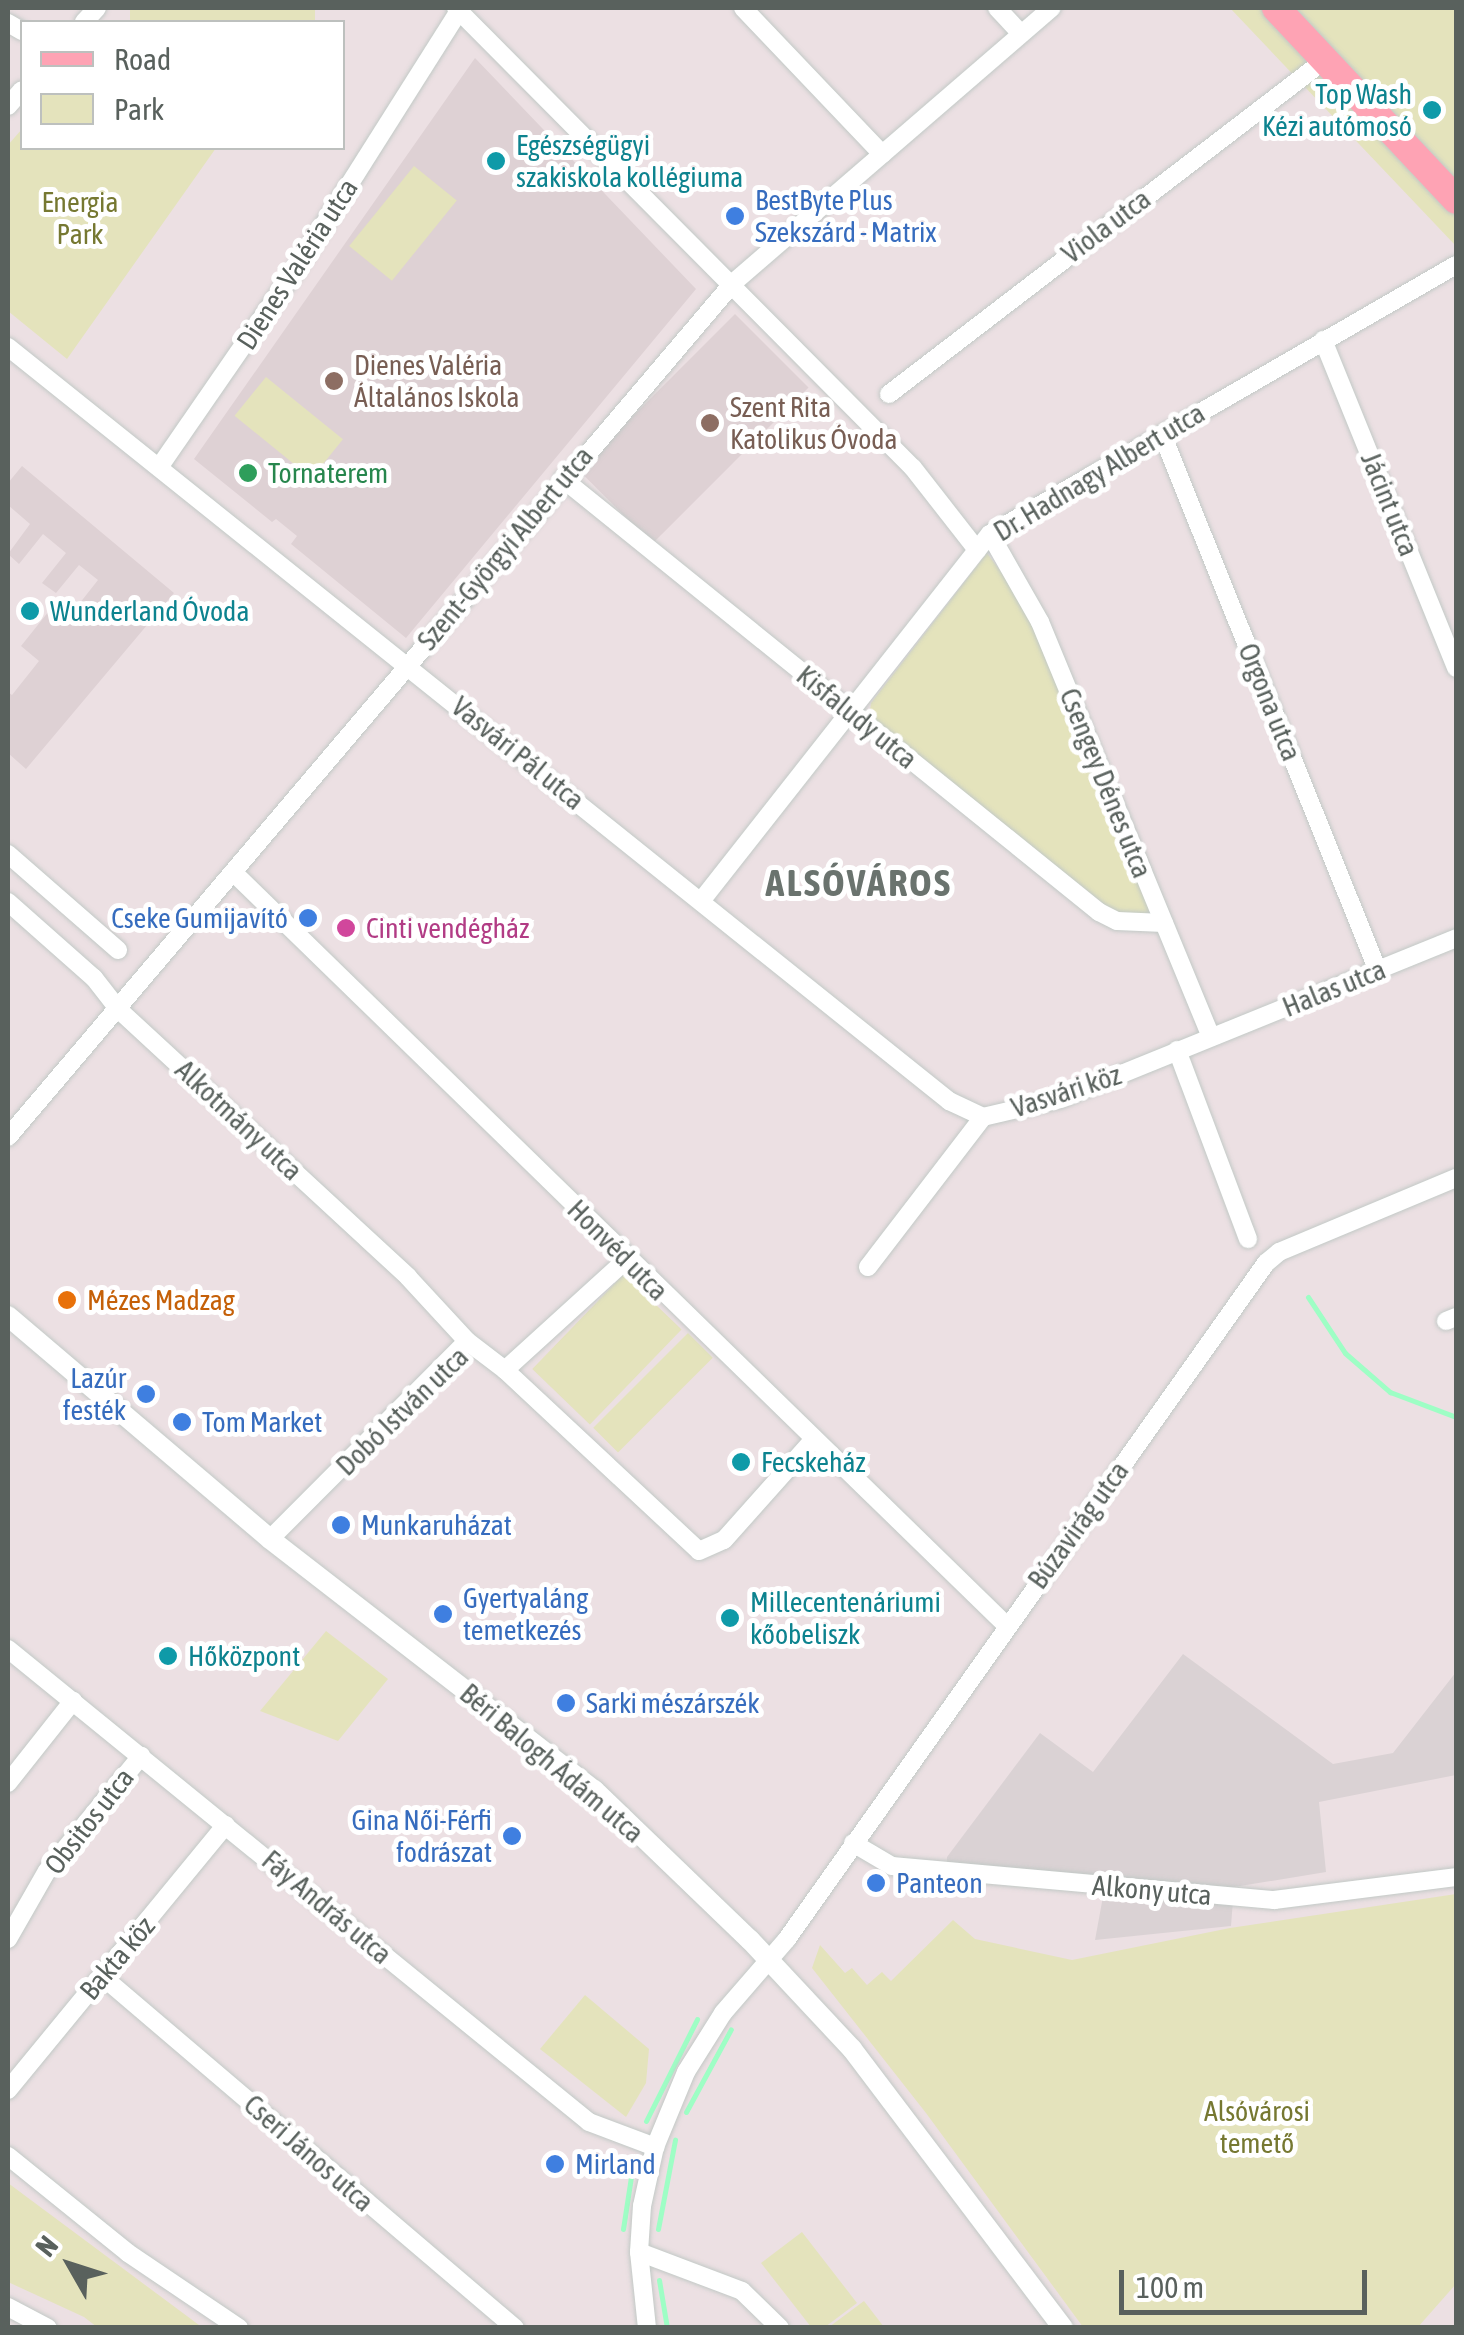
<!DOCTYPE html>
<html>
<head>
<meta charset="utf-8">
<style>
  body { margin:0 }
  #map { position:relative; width:1464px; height:2335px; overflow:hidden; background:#ece0e3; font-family:"Asap Condensed",sans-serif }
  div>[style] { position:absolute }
  .industrial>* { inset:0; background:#dad2d4 }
  .education>* { inset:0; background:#ded1d4; transform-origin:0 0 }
  .green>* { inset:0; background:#e4e3bc; transform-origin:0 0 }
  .stream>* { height:5px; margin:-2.5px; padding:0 2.5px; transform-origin:2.5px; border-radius:2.5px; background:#9efec5 }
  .roads { filter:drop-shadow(0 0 2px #c2c9c6) drop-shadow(0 0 2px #c2c9c6) }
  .minor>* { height:18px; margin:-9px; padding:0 9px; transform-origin:9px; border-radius:9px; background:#fff }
  .tertiary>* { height:20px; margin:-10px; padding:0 10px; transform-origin:10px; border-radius:10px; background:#fff }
  .primary>* { height:28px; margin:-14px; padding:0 14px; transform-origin:14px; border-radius:14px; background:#fea3b4 }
  .dots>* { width:28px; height:28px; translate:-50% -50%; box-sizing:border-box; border:5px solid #fff; border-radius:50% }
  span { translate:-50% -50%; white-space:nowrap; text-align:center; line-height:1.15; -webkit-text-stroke:10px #fff; paint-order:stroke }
  .culture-label { font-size:28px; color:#0d838f }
  .right { translate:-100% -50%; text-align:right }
  .left { translate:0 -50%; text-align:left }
  .shop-label { font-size:28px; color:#366cbe }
  .park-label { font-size:28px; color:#767831 }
  .street-label { font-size:28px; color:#59615d }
  .education-label { font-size:28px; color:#785e54 }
  .leisure-label { font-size:28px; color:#27864d }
  .hotel-label { font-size:28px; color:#b23c85 }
  .food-label { font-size:28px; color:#c56008 }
  .district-label { font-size:38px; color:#6a736e; font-weight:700; letter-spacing:2.5px }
  .frame { position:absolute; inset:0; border:10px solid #59615d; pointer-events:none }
  .legend { position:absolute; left:20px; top:20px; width:325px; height:130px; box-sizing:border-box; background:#fff; border:2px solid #bdc0be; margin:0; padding:12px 18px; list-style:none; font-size:30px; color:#59615d }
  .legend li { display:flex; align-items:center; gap:20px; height:50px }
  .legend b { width:50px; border:2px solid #bdc0be }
  .north { position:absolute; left:20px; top:2215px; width:100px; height:100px; -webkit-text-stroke:8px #fff; paint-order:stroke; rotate:309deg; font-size:28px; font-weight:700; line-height:40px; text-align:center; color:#59615d }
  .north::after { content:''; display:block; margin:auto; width:35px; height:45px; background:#59615d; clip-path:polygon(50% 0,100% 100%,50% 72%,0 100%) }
  .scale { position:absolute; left:1119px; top:2270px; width:248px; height:45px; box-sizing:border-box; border:5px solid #59615d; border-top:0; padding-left:12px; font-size:30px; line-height:35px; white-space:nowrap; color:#59615d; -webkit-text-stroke:8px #fff; paint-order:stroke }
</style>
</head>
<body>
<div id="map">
  <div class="industrial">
    <div style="clip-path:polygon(1183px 1654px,1333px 1764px,1393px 1753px,1456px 1672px,1456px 1775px,1319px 1802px,1326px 1872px,1234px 1887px,1231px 1926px,1095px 1940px,1104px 1891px,946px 1876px,947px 1857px,1040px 1733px,1093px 1772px)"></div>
  </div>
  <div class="education">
    <div style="clip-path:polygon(475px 58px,696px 289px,406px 638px,291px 544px,297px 536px,276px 519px,272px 522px,194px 459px)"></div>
    <div style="left:735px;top:314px;width:104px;height:221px;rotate:45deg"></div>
    <div style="clip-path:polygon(22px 466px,174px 593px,26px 769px,8px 753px,8px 692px,12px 695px,39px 661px,21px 646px,53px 606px,68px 618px,98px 580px,79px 565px,56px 593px,42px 583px,66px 553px,43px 534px,19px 564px,8px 554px,30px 524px,8px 505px,8px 483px)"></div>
  </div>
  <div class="green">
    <div style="left:130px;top:8px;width:185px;height:19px"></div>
    <div style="clip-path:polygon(1230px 8px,1456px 8px,1456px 247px,1455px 245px)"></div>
    <div style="clip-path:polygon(22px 129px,22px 148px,216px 148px,67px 359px,8px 311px,8px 145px)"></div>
    <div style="left:414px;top:166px;width:55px;height:103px;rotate:39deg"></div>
    <div style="left:266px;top:377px;width:99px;height:50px;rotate:39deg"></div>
    <div style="clip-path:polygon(987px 553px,1018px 595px,1041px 640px,1157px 917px,1115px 913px,869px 717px,871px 703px)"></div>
    <div style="left:624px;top:1274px;width:80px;height:132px;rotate:44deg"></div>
    <div style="left:688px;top:1333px;width:35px;height:134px;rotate:45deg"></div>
    <div style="clip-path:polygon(326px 1631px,388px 1679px,338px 1741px,260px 1711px)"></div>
    <div style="clip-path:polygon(1456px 1894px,1456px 2284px,1418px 2327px,1083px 2327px,926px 2113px,812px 1968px,820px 1945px,845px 1973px,852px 1968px,867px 1985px,882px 1972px,891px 1981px,953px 1920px,975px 1939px,1072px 1960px,1230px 1928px)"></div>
    <div style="clip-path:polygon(585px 1995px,649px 2049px,646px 2083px,626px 2117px,540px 2049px)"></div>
    <div style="clip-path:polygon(8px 2183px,199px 2325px,97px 2327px,84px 2317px,8px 2282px)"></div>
    <div style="clip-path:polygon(802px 2232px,857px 2303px,825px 2327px,811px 2327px,761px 2263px)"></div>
    <div style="clip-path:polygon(864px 2301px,884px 2327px,829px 2327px)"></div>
  </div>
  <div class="stream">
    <div style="left:1308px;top:1297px;width:67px;rotate:56.5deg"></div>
    <div style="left:1345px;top:1353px;width:60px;rotate:40.9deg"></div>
    <div style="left:1390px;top:1392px;width:71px;rotate:20.7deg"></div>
    <div style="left:686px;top:2112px;width:94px;rotate:-61.5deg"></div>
    <div style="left:646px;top:2121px;width:114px;rotate:-63.4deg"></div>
    <div style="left:623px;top:2229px;width:73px;rotate:-81.3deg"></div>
    <div style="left:658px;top:2229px;width:91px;rotate:-79.2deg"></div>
    <div style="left:659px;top:2280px;width:49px;rotate:80.5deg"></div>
  </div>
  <div class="roads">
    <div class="minor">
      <div style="left:456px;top:8px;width:648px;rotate:45.19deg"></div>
      <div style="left:913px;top:468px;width:104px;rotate:52deg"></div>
      <div style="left:743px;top:8px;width:202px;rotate:46.4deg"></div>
      <div style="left:997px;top:8px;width:35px;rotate:47deg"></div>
      <div style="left:84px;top:22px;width:19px;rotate:-47deg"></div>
      <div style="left:8px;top:23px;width:16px;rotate:30deg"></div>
      <div style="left:8px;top:106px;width:21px;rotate:-49deg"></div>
      <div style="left:1323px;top:340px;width:354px;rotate:67.9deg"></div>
      <div style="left:8px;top:347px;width:1206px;rotate:38.7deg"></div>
      <div style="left:949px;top:1101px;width:38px;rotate:25deg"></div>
      <div style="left:889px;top:394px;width:551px;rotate:-37.47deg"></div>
      <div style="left:1162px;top:434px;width:579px;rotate:68.09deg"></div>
      <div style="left:160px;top:466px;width:236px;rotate:-55.4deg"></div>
      <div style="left:294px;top:272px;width:312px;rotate:-57.7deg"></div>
      <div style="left:563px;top:479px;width:689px;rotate:38.93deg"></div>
      <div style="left:1099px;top:912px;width:20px;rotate:27deg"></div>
      <div style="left:1117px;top:921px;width:47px;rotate:2.4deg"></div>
      <div style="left:990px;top:534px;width:101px;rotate:60.4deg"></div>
      <div style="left:1040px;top:622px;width:448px;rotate:67.6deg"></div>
      <div style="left:8px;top:854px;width:146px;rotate:41.1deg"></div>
      <div style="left:233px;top:872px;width:1079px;rotate:44.25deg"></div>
      <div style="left:701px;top:901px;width:467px;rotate:-51.8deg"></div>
      <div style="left:990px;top:534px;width:538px;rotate:-30deg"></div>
      <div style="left:8px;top:902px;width:115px;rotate:41.5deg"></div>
      <div style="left:94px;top:978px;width:39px;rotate:52deg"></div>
      <div style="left:118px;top:1009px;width:395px;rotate:42.7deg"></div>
      <div style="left:408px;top:1277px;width:87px;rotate:47.3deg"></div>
      <div style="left:1177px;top:1050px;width:202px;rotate:69.4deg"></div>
      <div style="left:8px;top:1137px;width:1120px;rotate:-49.67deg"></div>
      <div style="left:733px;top:283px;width:421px;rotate:-40.8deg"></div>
      <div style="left:868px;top:1267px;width:189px;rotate:-52.5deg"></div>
      <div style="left:983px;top:1117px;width:79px;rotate:-13.2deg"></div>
      <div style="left:1060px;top:1099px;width:427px;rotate:-22.1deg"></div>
      <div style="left:1446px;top:1321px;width:11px;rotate:-22deg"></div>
      <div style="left:505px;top:1370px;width:165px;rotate:-42.3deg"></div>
      <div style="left:270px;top:1539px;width:279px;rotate:-45.1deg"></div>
      <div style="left:467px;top:1341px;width:48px;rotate:37.3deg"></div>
      <div style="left:505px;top:1370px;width:265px;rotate:43deg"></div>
      <div style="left:699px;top:1551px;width:27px;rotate:-24deg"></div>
      <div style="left:724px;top:1540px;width:134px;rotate:-48.3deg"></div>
      <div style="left:8px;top:1649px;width:749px;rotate:39.15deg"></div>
      <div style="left:589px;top:2122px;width:71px;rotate:20.7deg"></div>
      <div style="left:8px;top:1783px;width:105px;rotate:-51.6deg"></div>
      <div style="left:853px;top:1843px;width:45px;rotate:30.5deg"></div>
      <div style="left:892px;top:1866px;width:384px;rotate:5.1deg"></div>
      <div style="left:1274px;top:1900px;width:183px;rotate:-7.2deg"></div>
      <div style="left:8px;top:1939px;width:78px;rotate:-60.2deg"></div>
      <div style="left:47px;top:1871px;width:149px;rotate:-50.7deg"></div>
      <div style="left:103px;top:1977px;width:541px;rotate:40.43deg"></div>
      <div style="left:8px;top:2090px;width:343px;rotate:-50.6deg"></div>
      <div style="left:8px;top:2156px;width:154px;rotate:38.9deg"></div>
      <div style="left:128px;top:2253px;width:134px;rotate:34deg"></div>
      <div style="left:639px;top:2252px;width:110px;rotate:20.7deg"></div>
      <div style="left:742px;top:2291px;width:53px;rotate:44.2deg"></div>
      <div style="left:8px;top:2307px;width:45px;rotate:27.7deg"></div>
      <div style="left:647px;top:2328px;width:76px;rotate:-96deg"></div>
      <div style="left:639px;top:2252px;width:46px;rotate:-86.3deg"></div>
      <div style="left:642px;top:2206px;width:60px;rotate:-77.6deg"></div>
      <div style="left:655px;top:2147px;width:81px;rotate:-67.5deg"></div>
      <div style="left:686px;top:2072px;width:70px;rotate:-57.9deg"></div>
      <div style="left:723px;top:2013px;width:98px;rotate:-49.1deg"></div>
      <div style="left:787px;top:1939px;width:829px;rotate:-54.68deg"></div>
      <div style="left:1266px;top:1263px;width:17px;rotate:-40deg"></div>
      <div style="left:1279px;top:1252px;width:192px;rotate:-22.7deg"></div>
    </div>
    <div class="tertiary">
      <div style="left:8px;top:1316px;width:344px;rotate:40.4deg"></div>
      <div style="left:270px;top:1539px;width:410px;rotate:37.8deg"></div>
      <div style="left:594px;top:1790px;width:216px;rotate:43.9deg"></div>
      <div style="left:750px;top:1940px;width:149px;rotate:46.9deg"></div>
      <div style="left:852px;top:2049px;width:350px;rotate:52.9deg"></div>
    </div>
    <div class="primary">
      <div style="left:1276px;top:8px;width:263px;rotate:46.8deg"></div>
    </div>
  </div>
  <div class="dots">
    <div style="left:1432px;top:110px;background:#0f9aa8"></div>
    <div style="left:496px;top:161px;background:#0f9aa8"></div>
    <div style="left:735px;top:216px;background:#3f7fe0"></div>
    <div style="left:334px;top:381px;background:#8d6e63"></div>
    <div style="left:710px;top:423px;background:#8d6e63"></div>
    <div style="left:248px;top:473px;background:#2e9e5b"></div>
    <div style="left:30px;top:611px;background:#0f9aa8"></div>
    <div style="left:308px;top:918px;background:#3f7fe0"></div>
    <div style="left:346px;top:928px;background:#d1479c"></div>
    <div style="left:67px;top:1300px;background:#e8710a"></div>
    <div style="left:146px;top:1394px;background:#3f7fe0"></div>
    <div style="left:182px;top:1422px;background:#3f7fe0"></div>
    <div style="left:741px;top:1462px;background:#0f9aa8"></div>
    <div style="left:341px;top:1525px;background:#3f7fe0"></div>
    <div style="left:443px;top:1614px;background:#3f7fe0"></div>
    <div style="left:730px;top:1618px;background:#0f9aa8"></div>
    <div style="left:168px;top:1656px;background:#0f9aa8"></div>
    <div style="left:566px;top:1703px;background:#3f7fe0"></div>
    <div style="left:512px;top:1836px;background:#3f7fe0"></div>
    <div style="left:876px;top:1883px;background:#3f7fe0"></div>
    <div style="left:555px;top:2164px;background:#3f7fe0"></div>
  </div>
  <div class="culture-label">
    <span class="right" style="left:1412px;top:110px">Top Wash<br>Kézi autómosó</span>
    <span class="left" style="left:516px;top:161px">Egészségügyi<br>szakiskola kollégiuma</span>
    <span class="left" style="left:50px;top:611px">Wunderland Óvoda</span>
    <span class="left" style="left:761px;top:1462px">Fecskeház</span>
    <span class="left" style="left:750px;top:1618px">Millecentenáriumi<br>kőobeliszk</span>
    <span class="left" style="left:188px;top:1656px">Hőközpont</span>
  </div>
  <div class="shop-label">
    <span class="left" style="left:755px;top:216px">BestByte Plus<br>Szekszárd - Matrix</span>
    <span class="right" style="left:288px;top:918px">Cseke Gumijavító</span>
    <span class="right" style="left:126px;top:1394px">Lazúr<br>festék</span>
    <span class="left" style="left:202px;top:1422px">Tom Market</span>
    <span class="left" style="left:361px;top:1525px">Munkaruházat</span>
    <span class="left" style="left:463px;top:1614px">Gyertyaláng<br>temetkezés</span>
    <span class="left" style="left:586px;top:1703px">Sarki mészárszék</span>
    <span class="right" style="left:492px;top:1836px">Gina Női-Férfi<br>fodrászat</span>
    <span class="left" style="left:896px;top:1883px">Panteon</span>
    <span class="left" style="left:575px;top:2164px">Mirland</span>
  </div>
  <div class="park-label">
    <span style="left:80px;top:218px">Energia<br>Park</span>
    <span style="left:1257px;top:2127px">Alsóvárosi<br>temető</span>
  </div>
  <div class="street-label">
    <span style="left:1106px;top:226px;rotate:-37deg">Viola utca</span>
    <span style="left:297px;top:264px;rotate:-57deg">Dienes Valéria utca</span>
    <span style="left:1099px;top:472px;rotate:-31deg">Dr. Hadnagy Albert utca</span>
    <span style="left:1390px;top:504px;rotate:68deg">Jácint utca</span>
    <span style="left:505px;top:548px;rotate:-50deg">Szent-Györgyi Albert utca</span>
    <span style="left:1270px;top:702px;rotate:68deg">Orgona utca</span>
    <span style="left:857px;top:717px;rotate:39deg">Kisfaludy utca</span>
    <span style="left:518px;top:753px;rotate:39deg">Vasvári Pál utca</span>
    <span style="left:1106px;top:783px;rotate:68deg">Csengey Dénes utca</span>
    <span style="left:1334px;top:988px;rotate:-22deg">Halas utca</span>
    <span style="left:1066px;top:1091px;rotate:-18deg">Vasvári köz</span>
    <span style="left:239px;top:1120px;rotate:43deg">Alkotmány utca</span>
    <span style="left:618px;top:1250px;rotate:45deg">Honvéd utca</span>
    <span style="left:402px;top:1411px;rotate:-44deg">Dobó István utca</span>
    <span style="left:1078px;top:1525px;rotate:-54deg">Búzavirág utca</span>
    <span style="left:552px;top:1763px;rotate:40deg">Béri Balogh Ádám utca</span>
    <span style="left:89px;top:1821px;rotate:-52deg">Obsitos utca</span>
    <span style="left:1152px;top:1890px;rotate:5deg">Alkony utca</span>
    <span style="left:327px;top:1907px;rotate:40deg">Fáy András utca</span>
    <span style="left:117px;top:1958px;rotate:-50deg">Bakta köz</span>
    <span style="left:309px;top:2153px;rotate:41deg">Cseri János utca</span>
  </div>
  <div class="education-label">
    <span class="left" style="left:354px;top:381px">Dienes Valéria<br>Általános Iskola</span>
    <span class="left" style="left:730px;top:423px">Szent Rita<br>Katolikus Óvoda</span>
  </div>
  <div class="leisure-label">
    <span class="left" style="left:268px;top:473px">Tornaterem</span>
  </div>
  <div class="hotel-label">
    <span class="left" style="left:366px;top:928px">Cinti vendégház</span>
  </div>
  <div class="food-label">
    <span class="left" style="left:87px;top:1300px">Mézes Madzag</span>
  </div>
  <div class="district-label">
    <span style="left:859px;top:883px">ALSÓVÁROS</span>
  </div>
  <div class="frame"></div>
  <ul class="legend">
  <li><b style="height:12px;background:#fea3b4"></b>Road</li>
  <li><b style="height:28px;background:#e4e3bc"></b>Park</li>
  </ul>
  <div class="north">N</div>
  <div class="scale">100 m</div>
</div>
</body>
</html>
